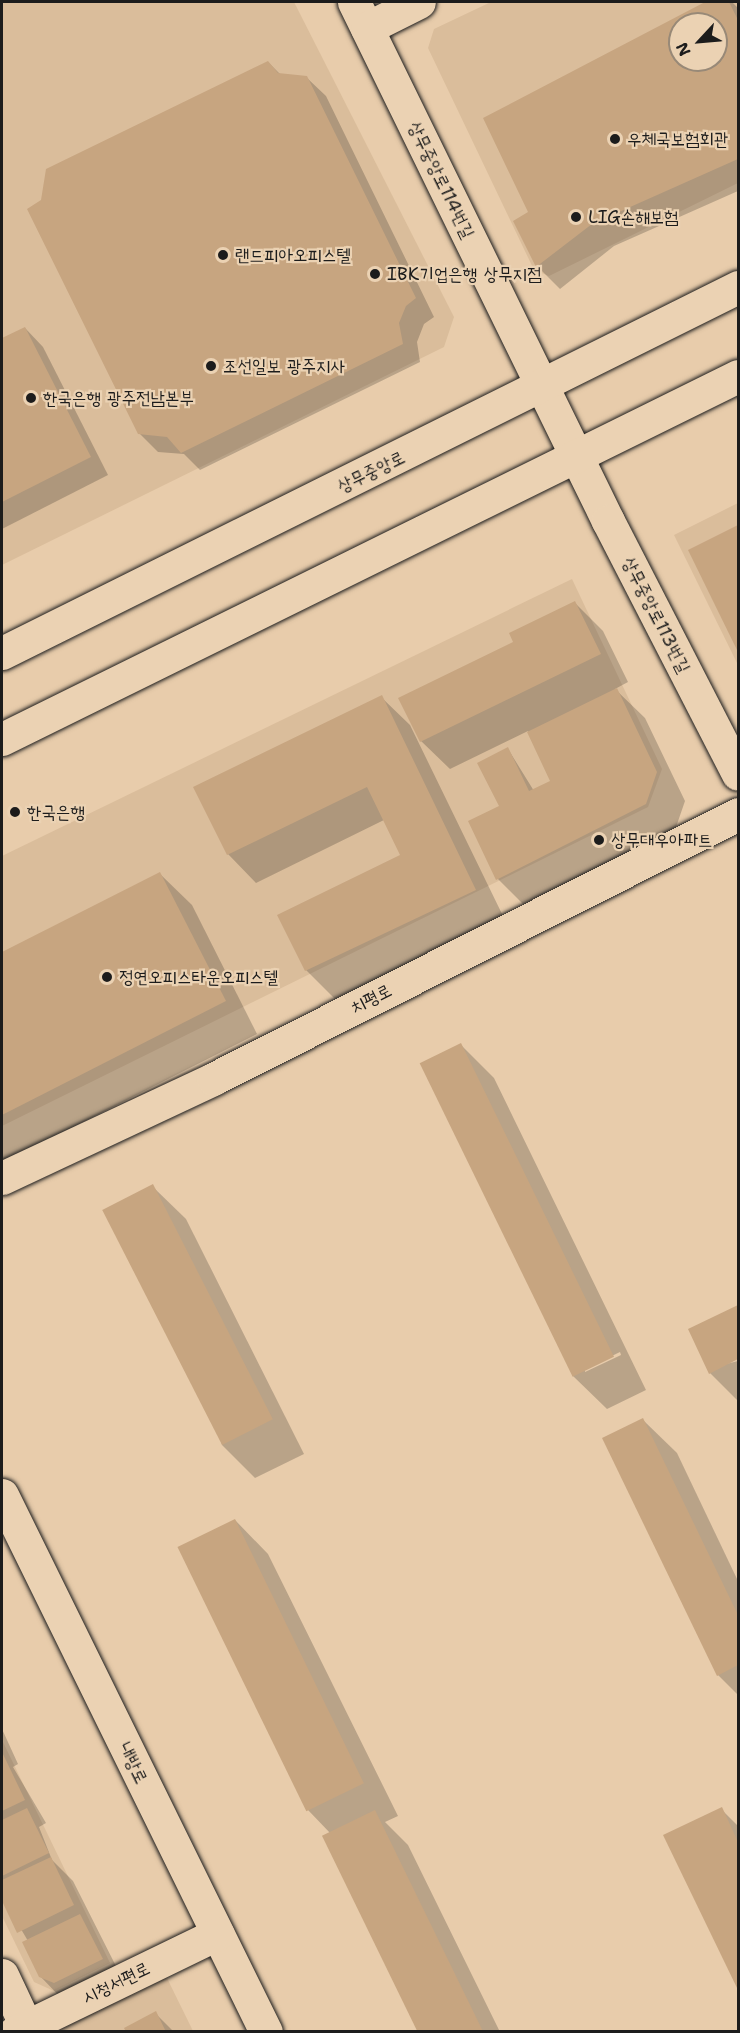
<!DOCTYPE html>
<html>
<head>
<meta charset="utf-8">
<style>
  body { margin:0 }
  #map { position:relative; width:740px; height:2033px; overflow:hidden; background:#e8ccab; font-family:"Shantell Sans","Poor Story",sans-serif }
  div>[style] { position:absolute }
  .built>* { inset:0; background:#dabd9b }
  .shadow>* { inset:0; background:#0003 }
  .building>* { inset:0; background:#c7a580; transform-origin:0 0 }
  .roads { filter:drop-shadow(0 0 2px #1c1c1c) drop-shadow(0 0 2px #1c1c1c) }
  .minor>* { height:33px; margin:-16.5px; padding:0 16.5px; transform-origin:16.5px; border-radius:16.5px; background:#ebd2b3 }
  .dots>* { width:16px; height:16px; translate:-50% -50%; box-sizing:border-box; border:3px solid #ebd2b3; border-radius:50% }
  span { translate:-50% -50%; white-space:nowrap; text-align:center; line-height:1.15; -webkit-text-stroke:4.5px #ebd2b3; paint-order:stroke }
  .poi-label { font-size:18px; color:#1c1c1c }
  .left { translate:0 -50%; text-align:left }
  .street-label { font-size:18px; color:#1c1c1c }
  .frame { position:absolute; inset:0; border:3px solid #1c1c1c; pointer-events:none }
  .north { position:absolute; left:668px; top:12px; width:60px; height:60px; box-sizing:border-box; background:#ebd2b3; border:2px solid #988977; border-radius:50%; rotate:244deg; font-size:16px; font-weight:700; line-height:24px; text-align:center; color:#1c1c1c }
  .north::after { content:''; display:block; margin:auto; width:21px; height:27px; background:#1c1c1c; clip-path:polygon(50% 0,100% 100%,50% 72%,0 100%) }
</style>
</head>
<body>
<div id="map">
  <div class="built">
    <div style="clip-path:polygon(2px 2px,294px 2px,454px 317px,444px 347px,2px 565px)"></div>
    <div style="clip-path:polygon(evenodd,491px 2px,738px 2px,738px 183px,549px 276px,534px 270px,428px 48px,434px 29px,491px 2px,680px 24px,716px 24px,716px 60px,680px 60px,680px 24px)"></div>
    <div style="clip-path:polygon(738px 503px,738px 665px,674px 535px)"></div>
    <div style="clip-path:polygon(572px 579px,662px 769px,648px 807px,2px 1126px,2px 856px)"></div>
    <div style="clip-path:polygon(2px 1740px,110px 1963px,54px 1991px,34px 1982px,2px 1916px)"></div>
    <div style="clip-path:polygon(165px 1974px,193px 2031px,44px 2032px)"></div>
  </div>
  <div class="shadow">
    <div style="clip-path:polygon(evenodd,709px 2px,732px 2px,738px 8px,738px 191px,614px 246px,560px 289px,537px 266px,515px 221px,530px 213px,485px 119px,709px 2px,680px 24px,716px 24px,716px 60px,680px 60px,680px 24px)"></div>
    <div style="clip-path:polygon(268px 62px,281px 75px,307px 78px,326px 96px,434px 317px,424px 324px,417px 342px,420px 362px,200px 470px,184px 454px,158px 452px,139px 433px)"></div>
    <div style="clip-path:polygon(25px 328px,43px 347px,108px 475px,2px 529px,2px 340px)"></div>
    <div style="clip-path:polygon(738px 527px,738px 649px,690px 550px)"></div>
    <div style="clip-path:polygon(575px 603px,603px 631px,628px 682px,615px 689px,645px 718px,685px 801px,674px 833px,526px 907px,498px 879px,508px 749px,534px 791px,552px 782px,528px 731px,450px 769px,421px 741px,515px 643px)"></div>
    <div style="clip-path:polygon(381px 697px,410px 725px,504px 918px,335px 999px,306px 970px,402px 856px,384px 820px,256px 883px,228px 854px)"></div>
    <div style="clip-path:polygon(160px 874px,192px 905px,257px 1034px,2px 1163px,2px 954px)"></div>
    <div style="clip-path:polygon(evenodd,461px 1045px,494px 1078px,646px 1390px,607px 1409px,573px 1376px,461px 1045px,620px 1352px,621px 1355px,585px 1372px,585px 1369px,620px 1352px)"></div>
    <div style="clip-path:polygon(152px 1186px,186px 1219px,304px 1454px,255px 1478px,222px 1445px)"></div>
    <div style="clip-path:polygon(738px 1306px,738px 1357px,722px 1365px,738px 1361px,738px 1401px,710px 1373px,690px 1330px)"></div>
    <div style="clip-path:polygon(643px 1420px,677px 1453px,738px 1581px,738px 1695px,718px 1675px)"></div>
    <div style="clip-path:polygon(235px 1520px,268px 1554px,398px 1816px,385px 1822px,408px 1845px,500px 2032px,419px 2032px,331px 1834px,308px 1810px)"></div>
    <div style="clip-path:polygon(2px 1729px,18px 1764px,13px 1767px,46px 1823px,39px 1827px,52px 1860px,73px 1881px,124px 1982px,63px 2000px,40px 1976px,28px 1941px,2px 1897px)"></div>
    <div style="clip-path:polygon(721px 1809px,738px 1826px,738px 1987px,665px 1836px)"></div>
    <div style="clip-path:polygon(155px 2013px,174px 2032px,127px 2032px)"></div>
  </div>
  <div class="building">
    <div style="clip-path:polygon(evenodd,705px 2px,729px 2px,738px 20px,738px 159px,592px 224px,536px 267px,513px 221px,528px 212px,483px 118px,705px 2px,680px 24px,716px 24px,716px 60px,680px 60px,680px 24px)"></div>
    <div style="clip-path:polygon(268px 61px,278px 73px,307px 76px,416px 298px,406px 306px,399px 323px,403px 344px,181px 453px,167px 437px,138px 434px,27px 209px,41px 200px,46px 169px)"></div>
    <div style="clip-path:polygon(25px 327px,91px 457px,2px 502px,2px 338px)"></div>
    <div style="clip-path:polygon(738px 525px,738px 652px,688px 550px)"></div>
    <div style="clip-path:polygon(575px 601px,601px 654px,420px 742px,398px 698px,513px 642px,509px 633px)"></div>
    <div style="clip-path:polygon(617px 688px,657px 772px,646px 804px,496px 880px,468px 821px,499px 806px,477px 763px,508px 747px,529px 791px,550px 781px,527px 732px)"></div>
    <div style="clip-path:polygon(382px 695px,476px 890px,305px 971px,277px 915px,400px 855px,367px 787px,227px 855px,193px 787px)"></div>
    <div style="clip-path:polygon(160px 872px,226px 1001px,2px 1115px,2px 952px)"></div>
    <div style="left:461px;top:1043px;width:349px;height:46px;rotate:64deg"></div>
    <div style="left:153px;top:1184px;width:264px;height:57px;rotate:63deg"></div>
    <div style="clip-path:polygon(738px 1305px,738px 1359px,709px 1374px,688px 1329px)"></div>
    <div style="clip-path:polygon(643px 1418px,738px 1615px,738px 1665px,717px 1676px,602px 1438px)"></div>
    <div style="left:235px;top:1519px;width:294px;height:64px;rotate:64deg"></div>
    <div style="clip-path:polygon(2px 1752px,25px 1800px,2px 1811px)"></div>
    <div style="clip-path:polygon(722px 1807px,738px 1842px,738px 1990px,663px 1835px)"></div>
    <div style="clip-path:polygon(27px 1808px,49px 1853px,2px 1876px,2px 1820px)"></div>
    <div style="left:375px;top:1810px;width:247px;height:59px;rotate:64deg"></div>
    <div style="clip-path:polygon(51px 1857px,74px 1905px,17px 1933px,2px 1901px,2px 1880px)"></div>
    <div style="clip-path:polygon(80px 1914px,103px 1959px,54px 1983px,39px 1977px,22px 1942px)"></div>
    <div style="clip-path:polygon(156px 2011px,166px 2032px,126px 2032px,124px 2028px)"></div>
  </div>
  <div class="roads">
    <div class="minor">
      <div style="left:354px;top:2px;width:578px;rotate:63.92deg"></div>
      <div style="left:608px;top:521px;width:284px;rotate:62.8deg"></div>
      <div style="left:367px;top:28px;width:58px;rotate:-26.6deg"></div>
      <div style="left:2px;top:653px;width:822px;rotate:-26.44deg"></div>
      <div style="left:2px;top:739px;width:821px;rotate:-26.25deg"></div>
      <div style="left:2px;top:1178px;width:233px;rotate:-25.1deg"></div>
      <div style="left:213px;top:1079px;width:588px;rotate:-26.78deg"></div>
      <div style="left:2px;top:1495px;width:598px;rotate:63.82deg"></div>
      <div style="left:2px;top:1975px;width:56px;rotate:64.8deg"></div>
      <div style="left:15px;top:2032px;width:225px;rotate:-25.9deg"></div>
    </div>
  </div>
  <div class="dots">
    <div style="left:615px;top:139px;background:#1c1c1c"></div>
    <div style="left:576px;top:217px;background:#1c1c1c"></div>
    <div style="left:223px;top:255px;background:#1c1c1c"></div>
    <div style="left:375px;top:274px;background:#1c1c1c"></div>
    <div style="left:211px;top:366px;background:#1c1c1c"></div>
    <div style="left:31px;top:398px;background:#1c1c1c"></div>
    <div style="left:15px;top:812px;background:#1c1c1c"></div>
    <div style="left:599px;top:840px;background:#1c1c1c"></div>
    <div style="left:107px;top:977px;background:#1c1c1c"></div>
  </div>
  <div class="poi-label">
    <span class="left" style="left:627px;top:139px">우체국보험회관</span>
    <span class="left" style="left:588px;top:217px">LIG손해보험</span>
    <span class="left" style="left:235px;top:255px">랜드피아오피스텔</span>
    <span class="left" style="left:387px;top:274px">IBK기업은행 상무지점</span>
    <span class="left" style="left:223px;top:366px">조선일보 광주지사</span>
    <span class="left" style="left:43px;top:398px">한국은행 광주전남본부</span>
    <span class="left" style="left:27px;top:812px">한국은행</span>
    <span class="left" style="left:611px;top:840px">상무대우아파트</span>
    <span class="left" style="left:119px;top:977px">정연오피스타운오피스텔</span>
  </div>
  <div class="street-label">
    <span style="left:441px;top:180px;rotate:64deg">상무중앙로114번길</span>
    <span style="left:371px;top:472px;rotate:-26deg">상무중앙로</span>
    <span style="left:656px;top:615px;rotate:63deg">상무중앙로113번길</span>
    <span style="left:371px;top:999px;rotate:-27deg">치평로</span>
    <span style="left:133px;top:1763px;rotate:64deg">내방로</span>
    <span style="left:116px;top:1983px;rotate:-26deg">시청서편로</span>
  </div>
  <div class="frame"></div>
  <div class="north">N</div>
</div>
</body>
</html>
